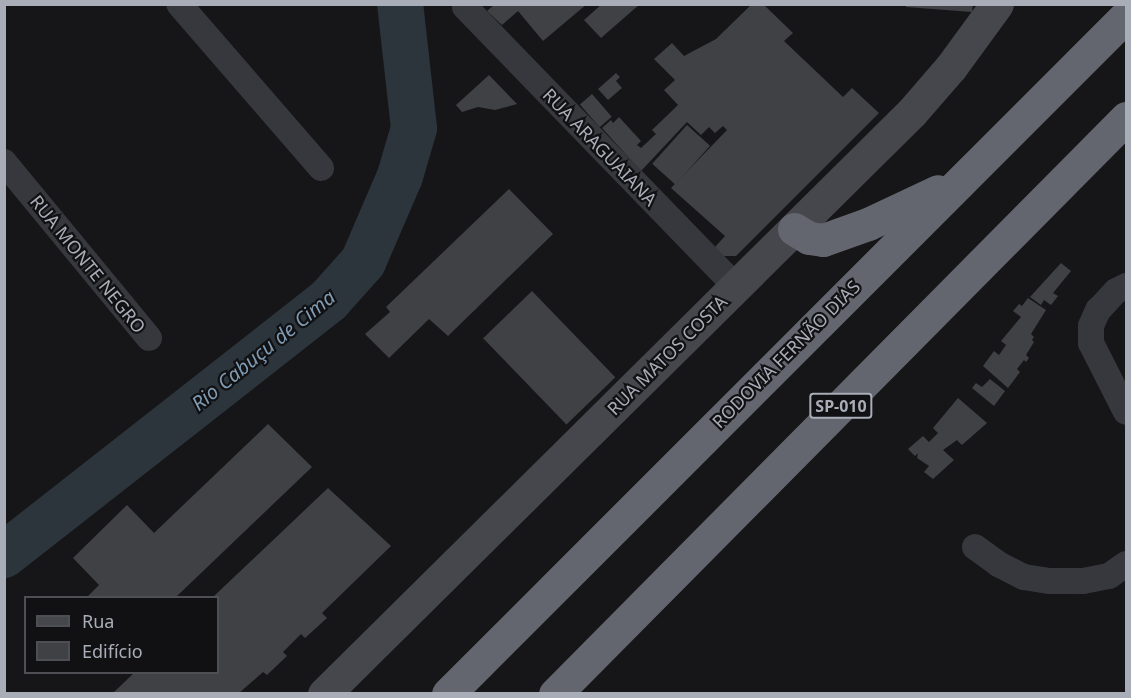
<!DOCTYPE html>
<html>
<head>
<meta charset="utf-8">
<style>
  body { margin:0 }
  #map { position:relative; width:1131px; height:698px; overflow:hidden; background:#161618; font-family:"Noto Sans",sans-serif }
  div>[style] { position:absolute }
  .river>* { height:46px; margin:-23px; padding:0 23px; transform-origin:23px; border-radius:23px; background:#2c353c }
  .building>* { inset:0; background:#404145; transform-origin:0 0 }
  .street>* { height:26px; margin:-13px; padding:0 13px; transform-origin:13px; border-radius:13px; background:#37383d }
  .secondary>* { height:33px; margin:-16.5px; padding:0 16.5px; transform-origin:16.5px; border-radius:16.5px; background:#45474d }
  .highway>* { height:33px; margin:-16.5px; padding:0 16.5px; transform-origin:16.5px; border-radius:16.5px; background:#63666e }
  span { translate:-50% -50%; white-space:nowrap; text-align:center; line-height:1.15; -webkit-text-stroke:4.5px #111113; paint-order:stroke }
  .shield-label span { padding:2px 4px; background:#111113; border:2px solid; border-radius:4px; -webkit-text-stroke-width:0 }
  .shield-label { font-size:16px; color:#a8adb8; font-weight:700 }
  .street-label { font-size:18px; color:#a8adb8 }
  .water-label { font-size:20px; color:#7f9bb3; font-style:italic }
  .frame { position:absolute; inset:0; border:6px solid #a8adb8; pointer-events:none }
  .legend { position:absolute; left:24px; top:596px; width:195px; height:78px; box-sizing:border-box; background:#111113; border:2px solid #4d4f55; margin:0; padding:8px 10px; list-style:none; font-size:18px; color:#a8adb8 }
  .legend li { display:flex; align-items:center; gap:12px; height:30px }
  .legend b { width:30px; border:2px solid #4d4f55 }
</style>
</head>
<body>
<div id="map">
  <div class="river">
    <div style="left:4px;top:555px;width:413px;rotate:-38.1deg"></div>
    <div style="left:329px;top:300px;width:51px;rotate:-48.2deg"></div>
    <div style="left:363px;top:262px;width:94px;rotate:-66.7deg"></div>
    <div style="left:400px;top:176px;width:50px;rotate:-73.7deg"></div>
    <div style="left:414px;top:128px;width:125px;rotate:-96.4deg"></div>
  </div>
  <div class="building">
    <div style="clip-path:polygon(495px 4px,587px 4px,543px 41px,518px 11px,502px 25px,487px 11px)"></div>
    <div style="clip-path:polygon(602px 4px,640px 4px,601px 38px,584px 20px)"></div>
    <div style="clip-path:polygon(752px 4px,763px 4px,793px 33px,784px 41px,843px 97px,852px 88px,879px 113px,736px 256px,723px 256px,715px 247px,725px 236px,671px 188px,727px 130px,723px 126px,715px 133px,709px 127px,701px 135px,687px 122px,641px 171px,602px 128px,611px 120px,613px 123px,619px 117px,641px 141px,637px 145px,641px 148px,656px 134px,652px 130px,678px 105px,664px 90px,675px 80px,654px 59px,672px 43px,684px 56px,716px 39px)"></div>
    <div style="clip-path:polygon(906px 4px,973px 4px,972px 12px,906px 7px)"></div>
    <div style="clip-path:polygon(616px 73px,620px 77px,616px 81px,622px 88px,608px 100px,598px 89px)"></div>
    <div style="clip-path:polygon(489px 75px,517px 104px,495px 110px,478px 107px,462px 112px,456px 105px)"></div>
    <div style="left:592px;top:94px;width:30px;height:16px;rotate:49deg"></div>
    <div style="left:687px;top:125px;width:31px;height:52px;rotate:42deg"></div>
    <div style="clip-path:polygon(509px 189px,553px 234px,448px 336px,429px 319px,389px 358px,365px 334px,390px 312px,386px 307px)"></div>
    <div style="clip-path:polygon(1061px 263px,1071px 271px,1053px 293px,1058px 296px,1051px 305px,1044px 300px,1041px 305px,1030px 297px)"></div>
    <div style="left:532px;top:291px;width:120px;height:68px;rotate:46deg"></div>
    <div style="clip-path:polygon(1028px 298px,1046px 310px,1031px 334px,1034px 337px,1032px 340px,1034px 342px,1026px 355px,1029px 358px,1026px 362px,1024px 360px,1017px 369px,1020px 372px,1008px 388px,983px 366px,994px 351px,999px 355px,1006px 345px,1001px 341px,1021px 317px,1013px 311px,1019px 304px,1022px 306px)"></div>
    <div style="clip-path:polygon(990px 379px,1005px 391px,994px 406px,972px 388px,976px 383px,982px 387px)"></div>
    <div style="clip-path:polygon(958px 398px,987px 423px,962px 445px,957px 440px,943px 450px,954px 460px,933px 479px,924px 472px,929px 466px,917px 458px,918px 453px,915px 456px,908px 449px,923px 436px,929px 442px,938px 433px,933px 428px)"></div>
    <div style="clip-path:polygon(268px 424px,312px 467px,176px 597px,87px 597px,99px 585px,73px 558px,127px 505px,154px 533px)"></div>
    <div style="clip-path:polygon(328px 488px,391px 546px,322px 613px,327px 618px,305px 638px,301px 634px,283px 652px,287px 656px,267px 675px,263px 672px,239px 693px,113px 693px,135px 672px,218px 672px,218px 597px,213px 597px)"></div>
  </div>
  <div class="street">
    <div style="left:179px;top:4px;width:217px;rotate:49.1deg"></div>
    <div style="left:465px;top:7px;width:390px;rotate:45.9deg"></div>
    <div style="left:4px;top:162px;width:228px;rotate:50.5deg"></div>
    <div style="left:1126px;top:286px;width:11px;rotate:153deg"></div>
    <div style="left:1116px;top:291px;width:26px;rotate:133deg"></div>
    <div style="left:1098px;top:310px;width:17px;rotate:114deg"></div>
    <div style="left:1091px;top:326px;width:17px;rotate:90deg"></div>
    <div style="left:1091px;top:343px;width:77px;rotate:63.1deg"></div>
    <div style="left:975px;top:547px;width:29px;rotate:36deg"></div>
    <div style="left:998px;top:564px;width:29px;rotate:27deg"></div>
    <div style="left:1024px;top:577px;width:26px;rotate:9deg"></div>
    <div style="left:1050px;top:581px;width:33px"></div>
    <div style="left:1083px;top:581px;width:26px;rotate:-11deg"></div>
    <div style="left:1109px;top:576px;width:21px;rotate:-35deg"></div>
  </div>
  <div class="secondary">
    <div style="left:324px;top:694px;width:827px;rotate:-44.71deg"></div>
    <div style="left:912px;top:112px;width:60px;rotate:-49.1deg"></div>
    <div style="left:951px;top:67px;width:78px;rotate:-53.9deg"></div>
  </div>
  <div class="highway">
    <div style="left:794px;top:229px;width:17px;rotate:31deg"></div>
    <div style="left:809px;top:238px;width:14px;rotate:8deg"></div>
    <div style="left:823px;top:240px;width:48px;rotate:-19.6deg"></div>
    <div style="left:868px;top:224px;width:77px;rotate:-25.2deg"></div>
    <div style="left:448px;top:694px;width:959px;rotate:-45deg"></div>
    <div style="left:555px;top:694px;width:811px;rotate:-45.25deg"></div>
  </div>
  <div class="shield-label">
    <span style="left:841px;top:406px">SP-010</span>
  </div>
  <div class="street-label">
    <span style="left:600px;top:147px;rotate:46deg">RUA ARAGUAIANA</span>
    <span style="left:88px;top:264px;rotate:51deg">RUA MONTE NEGRO</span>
    <span style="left:786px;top:354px;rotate:-45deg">RODOVIA FERNÃO DIAS</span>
    <span style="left:667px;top:355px;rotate:-45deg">RUA MATOS COSTA</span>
  </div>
  <div class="water-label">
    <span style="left:263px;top:350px;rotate:-39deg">Rio Cabuçu de Cima</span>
  </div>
  <div class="frame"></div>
  <ul class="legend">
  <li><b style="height:8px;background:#45474d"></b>Rua</li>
  <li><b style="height:16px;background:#404145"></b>Edifício</li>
  </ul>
</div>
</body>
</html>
